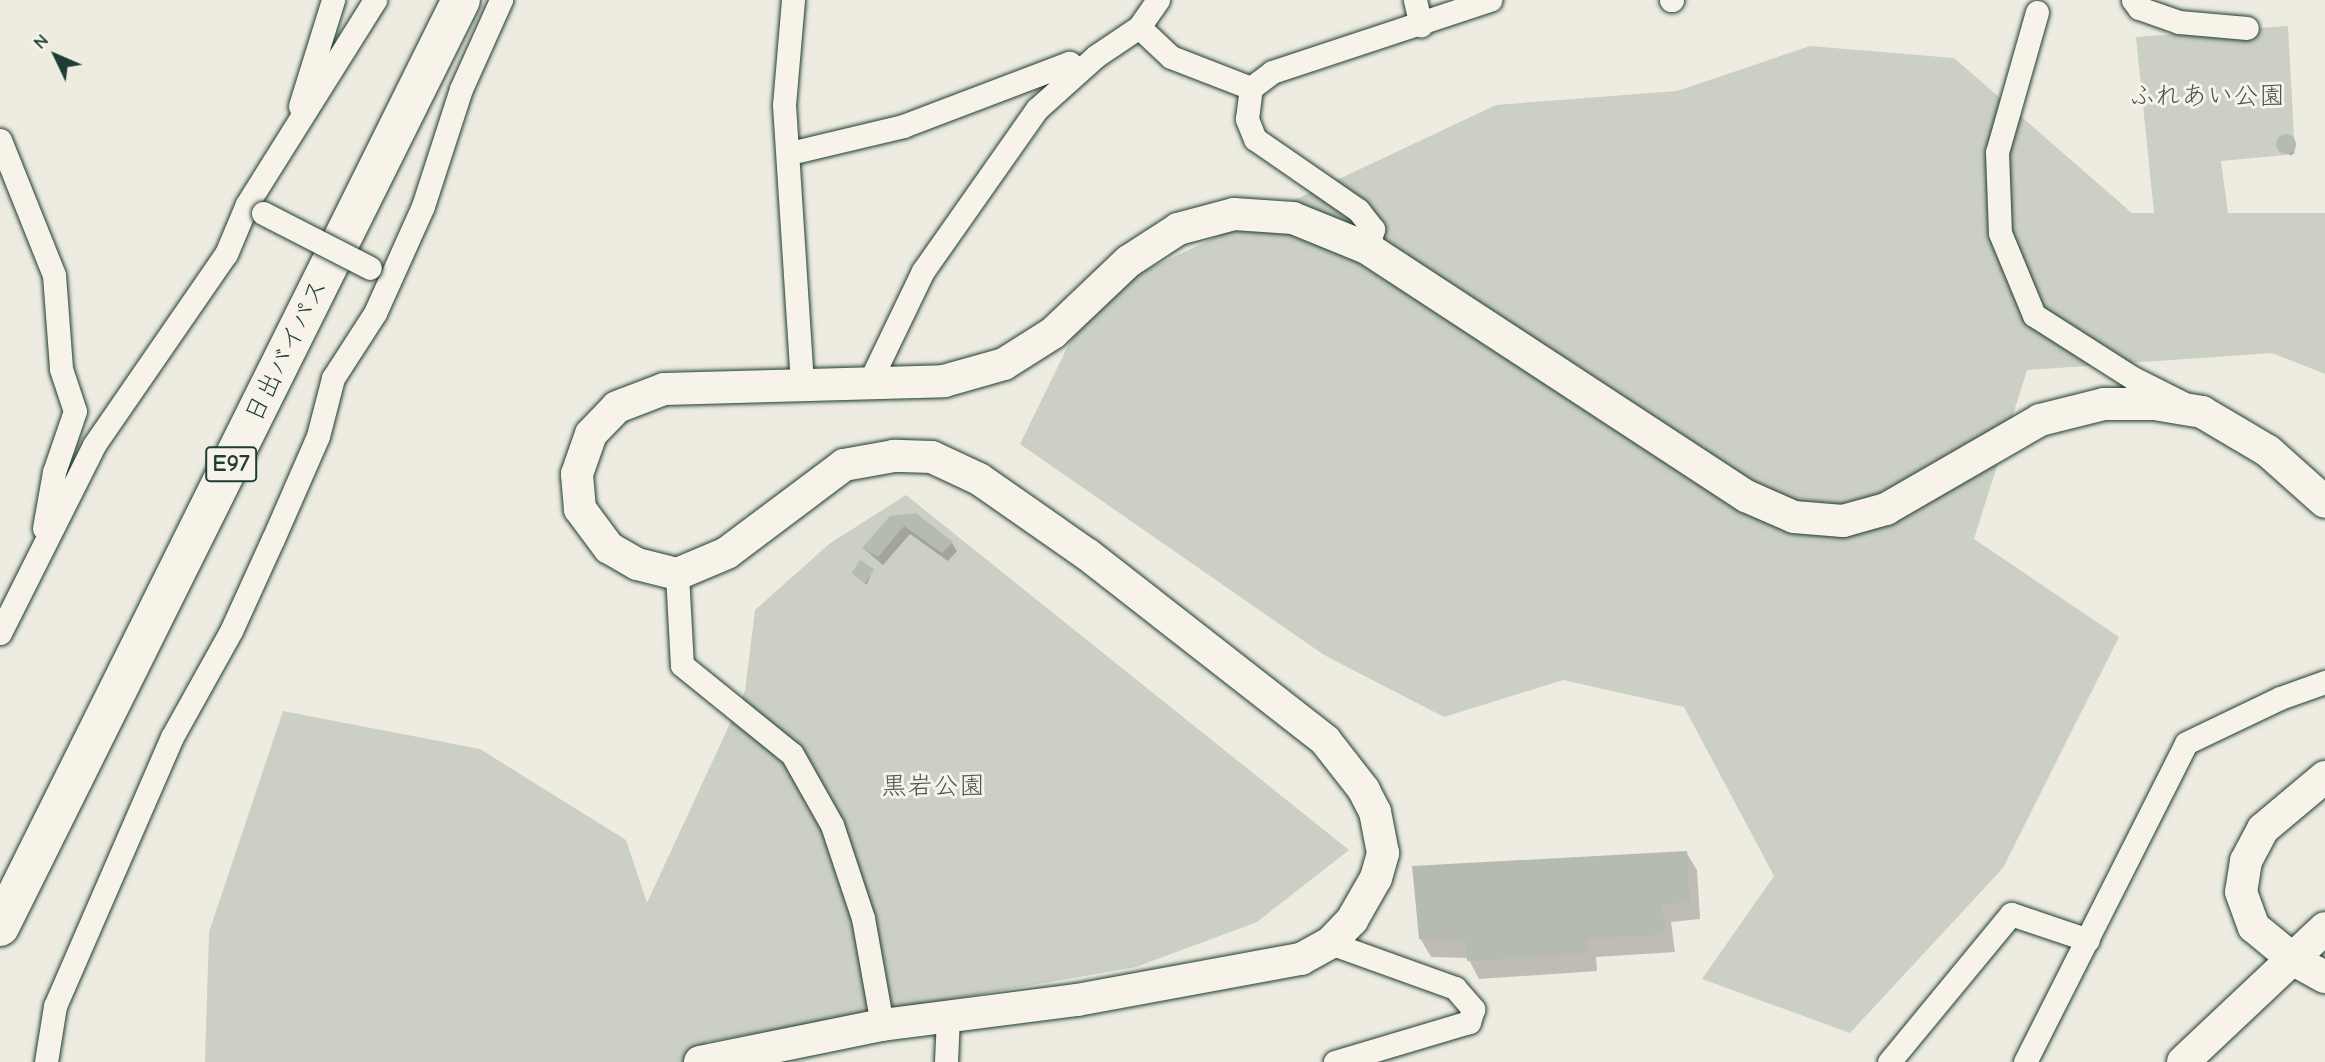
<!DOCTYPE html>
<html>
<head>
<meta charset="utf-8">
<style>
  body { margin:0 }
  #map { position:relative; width:2325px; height:1062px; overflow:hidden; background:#eeece1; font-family:"Comic Neue","Klee One",sans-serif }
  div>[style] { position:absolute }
  .green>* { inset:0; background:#cccfc4 }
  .shadow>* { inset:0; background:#0003 }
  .building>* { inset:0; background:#b5bbb0; transform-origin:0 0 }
  .round { border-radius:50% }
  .roads { filter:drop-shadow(0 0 2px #1f3d34) drop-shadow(0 0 2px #1f3d34) }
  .street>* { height:23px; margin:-11.5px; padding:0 11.5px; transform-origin:11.5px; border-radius:11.5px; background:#f7f3e8 }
  .secondary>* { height:32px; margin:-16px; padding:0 16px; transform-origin:16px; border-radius:16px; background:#f7f3e8 }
  .highway>* { height:38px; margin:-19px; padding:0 19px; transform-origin:19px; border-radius:19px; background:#f7f3e8 }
  .bridges { filter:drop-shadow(0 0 2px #1f3d34) drop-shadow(0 0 2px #1f3d34) }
  .street-bridge>* { height:23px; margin:-11.5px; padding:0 11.5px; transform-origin:11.5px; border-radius:11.5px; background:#f7f3e8 }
  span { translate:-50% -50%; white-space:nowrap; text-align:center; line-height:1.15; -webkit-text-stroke:6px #f7f3e8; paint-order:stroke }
  .shield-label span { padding:2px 5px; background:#f7f3e8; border:2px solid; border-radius:5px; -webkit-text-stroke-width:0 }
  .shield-label { font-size:24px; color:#1f3d34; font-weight:700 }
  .park-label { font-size:26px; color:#425a51 }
  .street-label { font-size:26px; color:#1f3d34 }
  .north { position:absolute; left:21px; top:21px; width:70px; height:70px; -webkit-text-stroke:5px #f7f3e8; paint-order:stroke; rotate:314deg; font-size:19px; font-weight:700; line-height:28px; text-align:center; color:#1f3d34 }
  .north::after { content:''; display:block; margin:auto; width:24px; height:32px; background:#1f3d34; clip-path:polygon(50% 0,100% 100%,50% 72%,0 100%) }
</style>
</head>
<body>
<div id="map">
  <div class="green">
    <div style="clip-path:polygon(2288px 26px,2295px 154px,2221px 161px,2228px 213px,2325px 213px,2325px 374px,2272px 353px,2027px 370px,1974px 539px,2119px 637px,2003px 868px,1850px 1033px,1702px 979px,1774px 876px,1684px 707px,1563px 680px,1444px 717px,1324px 655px,1020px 444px,1093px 295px,1496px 105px,1677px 91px,1810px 46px,1954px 58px,2132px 213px,2154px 213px,2136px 37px)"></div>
    <div style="clip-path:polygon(906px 495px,1349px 850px,1257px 922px,1136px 967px,706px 1042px,713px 1062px,205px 1062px,209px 932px,283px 711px,480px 749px,626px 840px,647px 903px,745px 691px,755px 610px,829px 544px)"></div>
  </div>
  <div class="shadow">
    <div style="clip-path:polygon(2283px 137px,2296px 145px,2292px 156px,2278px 148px)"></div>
    <div style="clip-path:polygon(891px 517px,952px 543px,957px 551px,948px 561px,910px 534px,883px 565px,864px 549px)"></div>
    <div style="clip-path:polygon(872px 571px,867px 585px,853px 573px)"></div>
    <div style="clip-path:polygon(1686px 852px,1697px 870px,1700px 919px,1671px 922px,1675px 952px,1596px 957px,1597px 971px,1479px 979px,1468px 958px,1431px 957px,1420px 938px)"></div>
  </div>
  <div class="building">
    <div class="round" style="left:2276px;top:134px;width:20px;height:20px"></div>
    <div style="clip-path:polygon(916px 513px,953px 542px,942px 553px,904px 526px,878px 557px,862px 548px,890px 516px)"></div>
    <div style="left:860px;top:560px;width:17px;height:16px;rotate:33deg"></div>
    <div style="clip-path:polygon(1687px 851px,1690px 902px,1662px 904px,1665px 934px,1587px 939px,1588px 953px,1467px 961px,1466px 941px,1419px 939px,1412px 866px)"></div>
  </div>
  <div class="roads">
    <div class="street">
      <div style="left:793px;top:0;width:105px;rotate:94.9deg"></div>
      <div style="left:784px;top:105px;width:281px;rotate:86.3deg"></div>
      <div style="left:1415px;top:0;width:26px;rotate:77deg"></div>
      <div style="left:1671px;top:0;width:1px"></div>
      <div style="left:2133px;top:0;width:10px;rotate:53deg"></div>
      <div style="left:2139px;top:8px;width:42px;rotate:19.3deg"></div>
      <div style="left:2179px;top:22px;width:68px;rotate:5deg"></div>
      <div style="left:2037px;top:12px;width:146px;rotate:105.9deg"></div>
      <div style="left:1997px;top:152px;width:81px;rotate:87.9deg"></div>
      <div style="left:2000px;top:233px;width:89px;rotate:67.5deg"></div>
      <div style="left:2034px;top:315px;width:117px;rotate:32.5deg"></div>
      <div style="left:2133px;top:378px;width:54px;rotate:26.6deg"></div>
      <div style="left:1139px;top:27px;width:44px;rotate:43.2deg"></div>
      <div style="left:1171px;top:57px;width:86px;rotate:21.2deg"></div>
      <div style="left:300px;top:106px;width:111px;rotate:-72.7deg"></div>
      <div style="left:0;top:140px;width:145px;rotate:68.2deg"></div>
      <div style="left:54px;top:275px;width:94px;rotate:85.7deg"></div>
      <div style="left:61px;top:369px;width:44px;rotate:71.6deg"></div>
      <div style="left:75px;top:411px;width:65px;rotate:109deg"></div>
      <div style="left:54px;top:472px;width:57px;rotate:100.1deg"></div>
      <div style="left:790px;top:153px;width:116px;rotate:-13.4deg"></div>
      <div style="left:903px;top:126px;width:178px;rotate:-20.8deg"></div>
      <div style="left:1069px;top:63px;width:13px;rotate:32deg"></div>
      <div style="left:1367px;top:248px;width:20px;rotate:-72deg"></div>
      <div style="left:1373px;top:229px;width:24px;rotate:-128deg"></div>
      <div style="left:1358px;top:210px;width:125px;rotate:-145.4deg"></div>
      <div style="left:1255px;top:139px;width:22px;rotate:-112deg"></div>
      <div style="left:1247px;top:119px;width:31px;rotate:-83deg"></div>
      <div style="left:1251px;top:88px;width:26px;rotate:-37deg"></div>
      <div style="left:1272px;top:72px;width:230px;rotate:-18.3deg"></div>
      <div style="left:869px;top:383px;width:124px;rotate:-64.3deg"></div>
      <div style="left:923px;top:271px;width:198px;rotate:-54.9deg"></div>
      <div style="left:1037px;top:109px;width:79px;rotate:-41.9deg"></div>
      <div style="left:1096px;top:56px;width:52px;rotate:-34deg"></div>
      <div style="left:1139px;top:27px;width:33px;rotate:-55deg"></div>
      <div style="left:677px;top:574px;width:91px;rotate:86.9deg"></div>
      <div style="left:682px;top:665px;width:141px;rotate:39deg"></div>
      <div style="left:792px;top:754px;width:81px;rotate:60.6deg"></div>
      <div style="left:832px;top:825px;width:98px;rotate:71.6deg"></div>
      <div style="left:863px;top:918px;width:109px;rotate:79.9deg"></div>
      <div style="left:0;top:633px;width:210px;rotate:-63.4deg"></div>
      <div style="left:94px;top:445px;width:232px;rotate:-55.4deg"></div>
      <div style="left:226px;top:254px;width:54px;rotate:-67.2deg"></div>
      <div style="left:247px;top:204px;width:241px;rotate:-57.9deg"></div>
      <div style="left:1330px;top:943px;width:133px;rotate:19.8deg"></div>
      <div style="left:1455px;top:988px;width:28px;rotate:49deg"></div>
      <div style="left:1473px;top:1009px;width:14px;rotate:107deg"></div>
      <div style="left:1469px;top:1022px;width:140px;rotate:163.4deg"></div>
      <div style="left:46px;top:1062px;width:57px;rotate:-80.9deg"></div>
      <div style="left:55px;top:1006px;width:293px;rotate:-66.5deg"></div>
      <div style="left:172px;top:737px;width:121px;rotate:-60.9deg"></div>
      <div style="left:231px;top:631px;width:101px;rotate:-65.5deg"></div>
      <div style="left:273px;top:539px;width:112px;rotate:-66.4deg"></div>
      <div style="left:318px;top:436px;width:60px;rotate:-75.5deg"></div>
      <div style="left:333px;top:378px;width:77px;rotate:-57.1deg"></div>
      <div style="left:375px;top:313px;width:117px;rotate:-65.8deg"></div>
      <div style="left:423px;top:206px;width:123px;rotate:-72deg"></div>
      <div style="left:461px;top:89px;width:98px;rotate:-65.8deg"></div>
      <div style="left:946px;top:1062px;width:45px;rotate:-87.5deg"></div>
      <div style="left:1889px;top:1062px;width:192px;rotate:-50.5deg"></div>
      <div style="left:2011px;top:914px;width:81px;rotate:18.7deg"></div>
      <div style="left:2025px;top:1062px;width:357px;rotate:-63.2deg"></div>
      <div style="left:2186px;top:743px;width:104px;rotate:-25.6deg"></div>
      <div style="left:2280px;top:698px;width:48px;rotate:-19.6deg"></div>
    </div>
    <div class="secondary">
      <div style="left:2325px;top:777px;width:81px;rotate:140deg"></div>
      <div style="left:2263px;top:829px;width:36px;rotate:118deg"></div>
      <div style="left:2246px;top:861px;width:31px;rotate:99deg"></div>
      <div style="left:2241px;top:892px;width:37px;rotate:70deg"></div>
      <div style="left:2254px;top:927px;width:52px;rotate:39.5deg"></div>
      <div style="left:2294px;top:960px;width:35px;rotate:29deg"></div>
      <div style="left:700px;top:1062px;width:186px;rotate:-11.5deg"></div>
      <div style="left:882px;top:1025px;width:197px;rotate:-7.3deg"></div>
      <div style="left:1077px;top:1000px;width:228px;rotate:-10.4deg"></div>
      <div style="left:1301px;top:959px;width:33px;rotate:-29deg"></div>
      <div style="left:1330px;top:943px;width:32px;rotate:-46deg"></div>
      <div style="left:1352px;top:920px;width:48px;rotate:-60.3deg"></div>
      <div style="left:1376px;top:878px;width:26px;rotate:-74deg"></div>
      <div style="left:1383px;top:853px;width:42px;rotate:-101deg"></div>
      <div style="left:1375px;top:812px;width:25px;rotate:-117deg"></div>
      <div style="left:1364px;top:790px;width:63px;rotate:-128deg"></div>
      <div style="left:1325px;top:740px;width:301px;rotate:-142deg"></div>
      <div style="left:1088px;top:555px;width:133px;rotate:-145.1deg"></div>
      <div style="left:979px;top:479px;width:52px;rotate:-154.9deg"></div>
      <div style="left:932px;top:457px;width:38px;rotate:-178deg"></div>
      <div style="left:894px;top:456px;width:51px;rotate:169.8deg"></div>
      <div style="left:844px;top:465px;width:146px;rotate:143.1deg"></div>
      <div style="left:727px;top:553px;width:54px;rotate:157.2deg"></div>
      <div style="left:677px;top:574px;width:41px;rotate:-166deg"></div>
      <div style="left:637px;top:564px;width:32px;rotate:-150deg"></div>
      <div style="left:609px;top:548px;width:49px;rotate:-126.6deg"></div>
      <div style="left:580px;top:509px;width:35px;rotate:-95deg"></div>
      <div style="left:577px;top:474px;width:42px;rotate:-70.7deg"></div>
      <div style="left:591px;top:434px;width:37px;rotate:-46deg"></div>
      <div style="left:617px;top:407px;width:50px;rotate:-21deg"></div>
      <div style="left:664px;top:389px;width:280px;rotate:-1.6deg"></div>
      <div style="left:944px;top:381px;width:62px;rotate:-15.8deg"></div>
      <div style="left:1004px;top:364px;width:58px;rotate:-32.3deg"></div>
      <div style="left:1053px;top:333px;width:105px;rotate:-43.5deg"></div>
      <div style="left:1129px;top:261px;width:59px;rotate:-33.1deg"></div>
      <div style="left:1178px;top:229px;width:58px;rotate:-15deg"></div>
      <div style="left:1234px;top:214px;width:59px;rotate:3.9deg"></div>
      <div style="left:1293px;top:218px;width:80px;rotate:22.1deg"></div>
      <div style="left:1367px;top:248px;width:453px;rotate:33.2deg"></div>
      <div style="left:1746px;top:496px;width:52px;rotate:23.6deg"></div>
      <div style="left:1794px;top:517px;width:49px;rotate:4.7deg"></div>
      <div style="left:1843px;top:521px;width:45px;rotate:-15.6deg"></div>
      <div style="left:1886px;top:509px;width:178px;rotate:-30deg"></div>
      <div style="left:2040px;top:420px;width:66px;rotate:-14deg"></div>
      <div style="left:2104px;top:404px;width:50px"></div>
      <div style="left:2154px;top:404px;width:49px;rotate:9.5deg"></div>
      <div style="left:2202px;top:412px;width:77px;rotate:30.6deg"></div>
      <div style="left:2268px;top:451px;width:76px;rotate:41.8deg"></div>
      <div style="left:2183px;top:1062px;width:195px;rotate:-43.3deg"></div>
    </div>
    <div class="highway">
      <div style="left:0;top:927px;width:1035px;rotate:-63.56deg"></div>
    </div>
  </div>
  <div class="bridges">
    <div class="street-bridge">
      <div style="left:263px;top:213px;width:120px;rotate:27.2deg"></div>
    </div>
  </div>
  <div class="shield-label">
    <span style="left:231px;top:464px">E97</span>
  </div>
  <div class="park-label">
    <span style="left:2207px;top:97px">ふれあい公園</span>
    <span style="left:933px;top:787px">黒岩公園</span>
  </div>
  <div class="street-label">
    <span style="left:287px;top:351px;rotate:-64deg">日出バイパス</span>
  </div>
  <div class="north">N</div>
</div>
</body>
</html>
